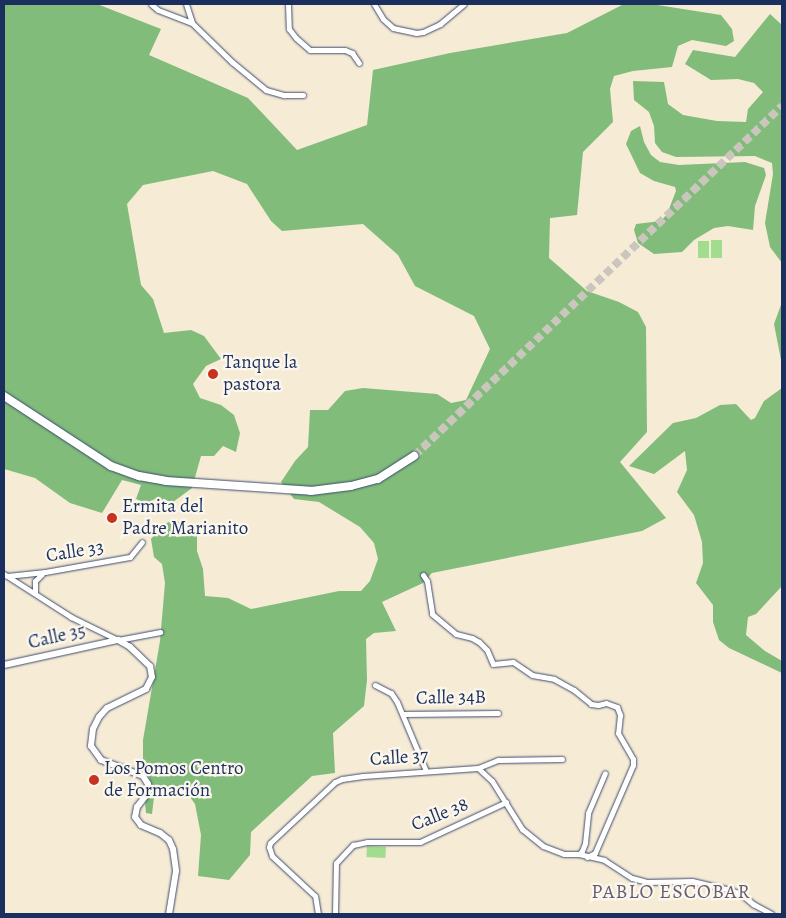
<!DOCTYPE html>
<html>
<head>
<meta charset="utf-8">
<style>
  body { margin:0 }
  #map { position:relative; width:786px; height:918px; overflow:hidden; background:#f6ebd5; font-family:Alegreya,serif }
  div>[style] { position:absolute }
  .green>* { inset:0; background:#a2dc8f; transform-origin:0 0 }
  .forest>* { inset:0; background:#81bc7a }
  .primary-tunnel>* { height:8px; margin-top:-4px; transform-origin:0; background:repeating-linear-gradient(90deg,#cac5bd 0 8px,transparent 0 12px) }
  .roads { filter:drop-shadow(0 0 1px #3c4b70) drop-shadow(0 0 1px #3c4b70) }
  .minor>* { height:5px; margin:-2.5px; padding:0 2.5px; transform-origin:2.5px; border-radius:2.5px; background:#fff }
  .tertiary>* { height:6px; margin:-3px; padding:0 3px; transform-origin:3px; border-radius:3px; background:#fff }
  .primary>* { height:8px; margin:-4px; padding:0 4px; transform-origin:4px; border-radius:4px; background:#fff }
  .dots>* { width:14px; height:14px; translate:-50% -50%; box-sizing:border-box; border:2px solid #fbf7ec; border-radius:50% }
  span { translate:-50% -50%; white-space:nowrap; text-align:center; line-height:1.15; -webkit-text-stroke:4.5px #fbf7ec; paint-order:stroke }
  .poi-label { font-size:19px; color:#1b2f5e }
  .left { translate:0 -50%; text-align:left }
  .street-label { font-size:19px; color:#1b2f5e }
  .neighbourhood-label { font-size:20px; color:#685c72; letter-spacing:1px }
  .frame { position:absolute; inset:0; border:5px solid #1b2f5e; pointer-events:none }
</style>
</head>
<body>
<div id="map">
  <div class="green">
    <div style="left:711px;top:240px;width:11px;height:18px"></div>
    <div style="left:698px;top:241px;width:11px;height:17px"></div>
    <div style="left:367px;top:846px;width:19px;height:11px;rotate:3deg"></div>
  </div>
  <div class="forest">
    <div style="clip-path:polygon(4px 4px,97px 4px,161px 29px,149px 55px,248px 98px,297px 150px,367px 125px,373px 70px,450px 53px,567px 33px,624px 4px,651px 4px,721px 15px,732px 29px,734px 41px,726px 46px,692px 40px,678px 46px,672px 67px,633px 71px,614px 76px,610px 89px,613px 122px,583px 152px,577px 215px,550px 218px,549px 258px,587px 291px,619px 302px,638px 312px,646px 327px,647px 432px,620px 462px,666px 518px,642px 531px,432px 573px,423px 583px,382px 602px,396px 631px,374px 633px,366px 639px,367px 680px,364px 706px,333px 733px,335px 773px,312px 776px,251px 832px,250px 855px,229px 880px,198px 876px,201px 835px,195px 804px,185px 790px,176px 786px,164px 790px,154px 797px,152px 814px,146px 813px,145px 802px,152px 785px,143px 764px,143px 740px,160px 641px,165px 583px,162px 564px,154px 557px,151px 539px,163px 525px,171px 521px,177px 521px,197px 534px,197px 551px,203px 569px,205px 596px,228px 598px,251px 609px,339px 591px,361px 591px,370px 581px,378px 559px,374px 543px,360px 527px,319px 502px,294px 499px,281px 482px,295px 461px,308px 447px,310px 410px,328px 410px,345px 391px,363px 388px,437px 394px,451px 403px,466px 400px,490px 349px,474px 316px,415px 286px,398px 255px,363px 224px,282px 231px,271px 221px,247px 184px,213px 171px,143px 185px,127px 204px,141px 285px,153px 299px,164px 333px,191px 330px,204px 336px,221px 359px,206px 366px,193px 384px,200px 398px,221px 405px,234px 415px,240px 433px,236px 452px,223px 446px,214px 456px,201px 456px,192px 488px,173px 502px,155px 499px,146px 503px,136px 499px,141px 485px,122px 480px,102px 513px,70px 503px,35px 478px,4px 469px)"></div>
    <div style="clip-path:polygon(770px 14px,782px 25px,782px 263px,770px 247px,765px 223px,773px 174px,772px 163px,755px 156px,676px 157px,662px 152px,655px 143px,654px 126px,649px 112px,634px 100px,633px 81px,664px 82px,668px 104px,683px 115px,717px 121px,746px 122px,748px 109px,763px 92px,754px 83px,738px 79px,711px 80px,685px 64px,693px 50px,735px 57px)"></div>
    <div style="clip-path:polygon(640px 126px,644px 142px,651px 155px,660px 162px,679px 165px,745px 162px,764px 168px,766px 175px,755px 206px,753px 230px,728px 226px,714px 228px,694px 240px,682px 252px,654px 254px,638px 243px,634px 230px,636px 224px,661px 221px,667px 214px,676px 191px,675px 187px,654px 181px,640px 173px,626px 144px,631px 131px)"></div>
    <div style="clip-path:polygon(782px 302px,782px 365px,774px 324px)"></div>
    <div style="clip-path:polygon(782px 388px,782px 586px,756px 614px,748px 617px,746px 635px,765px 651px,782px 661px,782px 673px,729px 648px,719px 640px,713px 622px,713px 605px,696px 583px,703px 563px,702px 542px,694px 515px,677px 492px,687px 470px,685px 451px,654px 474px,629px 466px,673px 423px,696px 418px,720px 405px,736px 404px,751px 420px,755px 418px,764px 401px)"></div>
  </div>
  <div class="primary-tunnel">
    <div style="left:414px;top:456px;width:508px;rotate:-43.56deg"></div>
  </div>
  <div class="roads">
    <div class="minor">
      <div style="left:151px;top:4px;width:9px;rotate:41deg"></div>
      <div style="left:158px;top:10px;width:36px;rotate:21deg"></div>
      <div style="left:192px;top:23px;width:56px;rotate:44.3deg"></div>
      <div style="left:232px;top:62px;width:44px;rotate:39.5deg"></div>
      <div style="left:266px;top:90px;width:19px;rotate:16deg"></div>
      <div style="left:284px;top:95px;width:19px"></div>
      <div style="left:186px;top:4px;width:20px;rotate:72deg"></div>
      <div style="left:288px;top:4px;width:25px;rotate:88deg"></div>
      <div style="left:289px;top:29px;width:11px;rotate:52deg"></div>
      <div style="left:296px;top:38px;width:18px;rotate:41deg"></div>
      <div style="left:310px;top:50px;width:35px"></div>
      <div style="left:345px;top:50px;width:8px;rotate:23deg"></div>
      <div style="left:352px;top:53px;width:12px;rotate:55deg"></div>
      <div style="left:374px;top:4px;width:17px;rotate:59deg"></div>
      <div style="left:383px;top:19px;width:13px;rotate:42deg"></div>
      <div style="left:393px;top:28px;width:24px;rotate:12deg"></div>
      <div style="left:416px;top:33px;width:7px;rotate:-8deg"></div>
      <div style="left:423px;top:32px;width:19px;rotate:-25deg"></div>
      <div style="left:440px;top:24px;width:31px;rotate:-40deg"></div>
      <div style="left:4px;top:574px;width:80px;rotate:32.7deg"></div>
      <div style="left:71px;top:617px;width:52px;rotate:26.1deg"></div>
      <div style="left:118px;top:640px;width:43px;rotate:-10.8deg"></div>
      <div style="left:423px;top:575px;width:7px;rotate:56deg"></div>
      <div style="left:427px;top:581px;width:33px;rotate:81deg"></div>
      <div style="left:432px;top:614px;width:31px;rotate:40deg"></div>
      <div style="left:456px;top:634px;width:16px;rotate:14deg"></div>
      <div style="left:472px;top:638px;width:8px;rotate:30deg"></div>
      <div style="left:479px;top:642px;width:11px;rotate:45deg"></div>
      <div style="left:487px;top:650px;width:15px;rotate:67deg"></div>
      <div style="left:493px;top:664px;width:20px;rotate:-6deg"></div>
      <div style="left:513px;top:662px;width:23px;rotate:34deg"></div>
      <div style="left:532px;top:675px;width:22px;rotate:10deg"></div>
      <div style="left:554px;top:679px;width:23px;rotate:29deg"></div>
      <div style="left:574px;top:690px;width:22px;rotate:39deg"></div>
      <div style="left:591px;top:704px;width:7px;rotate:8deg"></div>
      <div style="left:598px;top:705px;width:8px;rotate:-14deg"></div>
      <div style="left:606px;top:703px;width:12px;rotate:20deg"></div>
      <div style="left:617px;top:707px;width:9px;rotate:69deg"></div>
      <div style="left:620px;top:715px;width:18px;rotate:96deg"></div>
      <div style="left:618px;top:733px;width:30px;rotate:60deg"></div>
      <div style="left:633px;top:759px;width:6px;rotate:90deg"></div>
      <div style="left:633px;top:765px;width:96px;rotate:113.4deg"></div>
      <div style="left:595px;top:853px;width:9px;rotate:153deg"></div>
      <div style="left:7px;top:576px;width:38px;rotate:-6deg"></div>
      <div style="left:45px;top:572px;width:86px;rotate:-10deg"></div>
      <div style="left:130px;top:557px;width:19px;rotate:-51deg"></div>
      <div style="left:35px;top:593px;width:12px;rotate:-90deg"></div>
      <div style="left:35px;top:581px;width:10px;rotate:-45deg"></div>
      <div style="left:375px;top:685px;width:18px;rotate:27deg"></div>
      <div style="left:391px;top:693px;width:11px;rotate:56deg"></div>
      <div style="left:397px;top:702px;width:75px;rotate:67.2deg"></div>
      <div style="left:404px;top:714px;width:94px;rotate:-0.6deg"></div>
      <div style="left:478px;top:768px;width:19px;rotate:43deg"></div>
      <div style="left:492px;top:781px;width:57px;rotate:58deg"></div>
      <div style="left:522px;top:829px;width:27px;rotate:39deg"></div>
      <div style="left:543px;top:846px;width:22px;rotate:21deg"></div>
      <div style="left:564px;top:854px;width:15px"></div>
      <div style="left:579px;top:854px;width:26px;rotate:13deg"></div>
      <div style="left:604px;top:860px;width:33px;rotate:33deg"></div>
      <div style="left:632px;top:878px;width:16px;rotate:15deg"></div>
      <div style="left:647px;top:882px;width:45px;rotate:-1.3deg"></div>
      <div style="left:692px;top:881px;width:37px;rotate:13deg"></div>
      <div style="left:728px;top:889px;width:14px;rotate:21deg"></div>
      <div style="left:741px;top:894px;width:16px;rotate:40deg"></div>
      <div style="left:753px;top:904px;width:21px;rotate:28deg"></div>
      <div style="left:579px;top:854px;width:4px;rotate:-45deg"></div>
      <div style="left:582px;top:851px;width:9px;rotate:-69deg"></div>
      <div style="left:585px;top:843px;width:30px;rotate:-84deg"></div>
      <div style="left:588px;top:813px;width:43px;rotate:-67deg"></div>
      <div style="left:318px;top:914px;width:18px;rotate:-99deg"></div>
      <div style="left:315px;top:896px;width:59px;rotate:-137.1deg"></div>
      <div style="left:272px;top:856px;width:9px;rotate:-108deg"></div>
      <div style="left:269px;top:847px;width:4px;rotate:-76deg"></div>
      <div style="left:270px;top:843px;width:89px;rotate:-43.2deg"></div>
      <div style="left:335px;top:782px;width:8px;rotate:-23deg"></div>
      <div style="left:342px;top:779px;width:21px;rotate:-8deg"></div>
      <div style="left:363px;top:776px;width:115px;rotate:-4deg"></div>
      <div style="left:478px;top:768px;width:22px;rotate:-22deg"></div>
      <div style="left:498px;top:760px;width:64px;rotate:-0.9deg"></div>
      <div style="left:335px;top:914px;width:51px;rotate:-88.9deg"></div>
      <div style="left:336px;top:863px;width:25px;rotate:-47deg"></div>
      <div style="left:353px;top:845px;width:14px;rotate:-12deg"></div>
      <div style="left:367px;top:842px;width:53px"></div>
      <div style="left:420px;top:842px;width:95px;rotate:-24.9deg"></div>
    </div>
    <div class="tertiary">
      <div style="left:4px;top:665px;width:117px;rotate:-12.4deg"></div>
      <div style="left:118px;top:640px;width:14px;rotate:30deg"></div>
      <div style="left:130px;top:647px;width:28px;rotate:44deg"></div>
      <div style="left:150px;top:666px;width:11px;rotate:80deg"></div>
      <div style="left:152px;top:677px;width:13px;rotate:117deg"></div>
      <div style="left:146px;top:689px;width:43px;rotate:154deg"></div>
      <div style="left:107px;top:708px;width:12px;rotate:132deg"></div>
      <div style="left:99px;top:717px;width:13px;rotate:117deg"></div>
      <div style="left:93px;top:729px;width:17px;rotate:97deg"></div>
      <div style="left:91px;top:746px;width:17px;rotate:54deg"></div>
      <div style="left:101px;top:760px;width:45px;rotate:20.9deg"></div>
      <div style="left:143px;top:776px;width:9px;rotate:58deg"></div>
      <div style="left:148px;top:784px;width:9px;rotate:90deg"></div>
      <div style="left:148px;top:793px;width:18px;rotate:128deg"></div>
      <div style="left:137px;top:807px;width:10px;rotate:101deg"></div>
      <div style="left:135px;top:817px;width:10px;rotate:53deg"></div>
      <div style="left:141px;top:825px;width:21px;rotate:23deg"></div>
      <div style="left:160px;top:833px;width:11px;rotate:38deg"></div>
      <div style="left:169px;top:840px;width:10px;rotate:66deg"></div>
      <div style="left:173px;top:849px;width:22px;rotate:82deg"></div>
      <div style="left:176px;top:871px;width:44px;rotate:99.2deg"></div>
    </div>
    <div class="primary">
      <div style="left:4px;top:396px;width:128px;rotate:33.2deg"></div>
      <div style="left:111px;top:466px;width:30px;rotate:20deg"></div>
      <div style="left:139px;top:476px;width:27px;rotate:10deg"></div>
      <div style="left:166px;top:481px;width:145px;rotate:3.9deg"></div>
      <div style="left:311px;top:491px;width:40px;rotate:-7.1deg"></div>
      <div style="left:351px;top:486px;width:28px;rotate:-15deg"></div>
      <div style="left:378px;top:479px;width:43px;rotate:-32.6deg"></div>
    </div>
  </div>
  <div class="dots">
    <div style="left:213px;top:374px;background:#c8321e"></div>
    <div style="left:112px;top:518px;background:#c8321e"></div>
    <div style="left:94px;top:780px;background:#c8321e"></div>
  </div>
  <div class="poi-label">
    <span class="left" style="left:223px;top:374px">Tanque la<br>pastora</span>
    <span class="left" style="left:122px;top:518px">Ermita del<br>Padre Marianito</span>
    <span class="left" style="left:104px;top:780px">Los Pomos Centro<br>de Formación</span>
  </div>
  <div class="street-label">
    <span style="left:75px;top:552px;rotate:-9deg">Calle 33</span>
    <span style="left:57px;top:637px;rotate:-13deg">Calle 35</span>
    <span style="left:451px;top:698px;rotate:-1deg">Calle 34B</span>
    <span style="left:399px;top:758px;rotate:-4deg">Calle 37</span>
    <span style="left:440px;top:815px;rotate:-22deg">Calle 38</span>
  </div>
  <div class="neighbourhood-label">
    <span style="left:671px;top:891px">PABLO ESCOBAR</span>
  </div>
  <div class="frame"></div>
</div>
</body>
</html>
